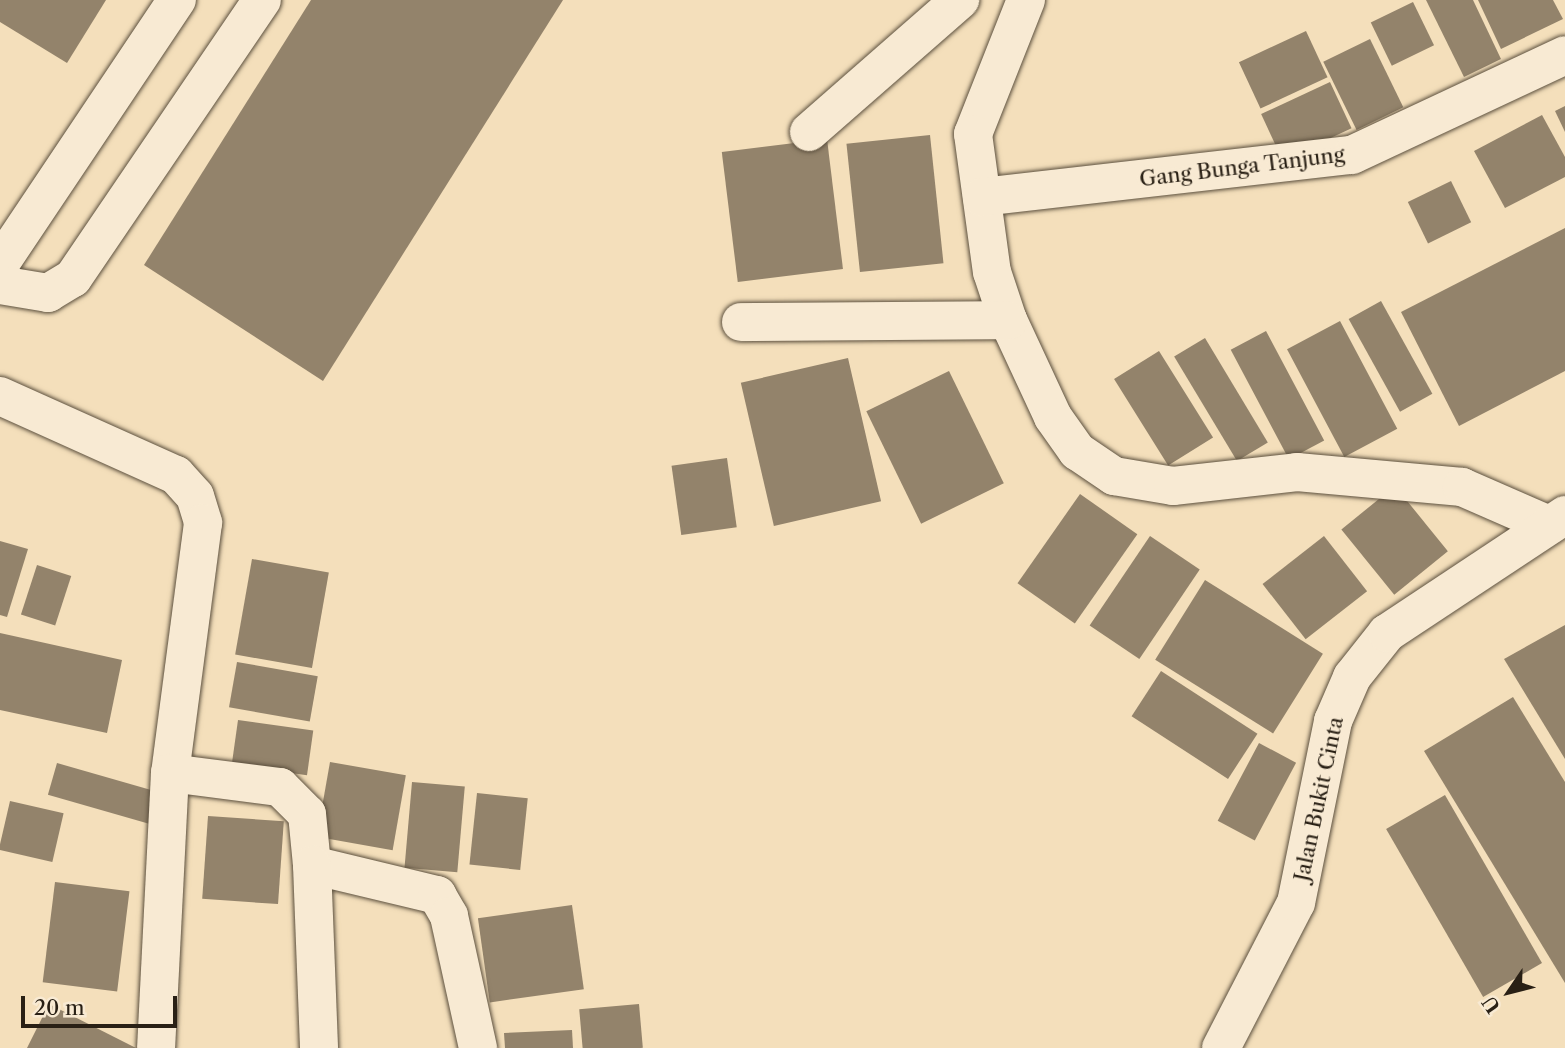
<!DOCTYPE html>
<html>
<head>
<meta charset="utf-8">
<style>
  body { margin:0 }
  #map { position:relative; width:1565px; height:1048px; overflow:hidden; background:#f4dfbb; font-family:"Libre Caslon Text",serif }
  div>[style] { position:absolute }
  .building>* { inset:0; background:#93836b; transform-origin:0 0 }
  .roads { filter:drop-shadow(0 0 2px #5c503e) drop-shadow(0 0 2px #5c503e) }
  .minor>* { height:38px; margin:-19px; padding:0 19px; transform-origin:19px; border-radius:19px; background:#f8ead3 }
  span { translate:-50% -50%; white-space:nowrap; text-align:center; line-height:1.15; -webkit-text-stroke:7px #f8ead3; paint-order:stroke }
  .street-label { font-size:21px; color:#292015 }
  .north { position:absolute; left:1474px; top:957px; width:70px; height:70px; -webkit-text-stroke:5px #f8ead3; paint-order:stroke; rotate:235deg; font-size:19px; font-weight:700; line-height:28px; text-align:center; color:#292015 }
  .north::after { content:''; display:block; margin:auto; width:24px; height:32px; background:#292015; clip-path:polygon(50% 0,100% 100%,50% 72%,0 100%) }
  .scale { position:absolute; left:21px; top:996px; width:156px; height:32px; box-sizing:border-box; border:4px solid #292015; border-top:0; padding-left:9px; font-size:21px; line-height:24px; white-space:nowrap; color:#292015; -webkit-text-stroke:5px #f8ead3; paint-order:stroke }
</style>
</head>
<body>
<div id="map">
  <div class="building">
    <div style="clip-path:polygon(0 0,106px 0,67px 63px,0 22px)"></div>
    <div style="clip-path:polygon(311px 0,563px 0,323px 381px,144px 265px)"></div>
    <div style="clip-path:polygon(1426px 0,1473px 0,1501px 59px,1464px 77px)"></div>
    <div style="clip-path:polygon(1478px 0,1553px 0,1563px 19px,1501px 49px)"></div>
    <div style="left:1413px;top:2px;width:48px;height:47px;rotate:64deg"></div>
    <div style="left:1306px;top:31px;width:51px;height:74px;rotate:65deg"></div>
    <div style="left:1370px;top:39px;width:76px;height:52px;rotate:64deg"></div>
    <div style="left:1330px;top:82px;width:51px;height:76px;rotate:65deg"></div>
    <div style="clip-path:polygon(1565px 106px,1565px 132px,1555px 111px)"></div>
    <div style="clip-path:polygon(1542px 115px,1565px 157px,1565px 177px,1505px 208px,1474px 151px)"></div>
    <div style="left:930px;top:135px;width:129px;height:84px;rotate:84deg"></div>
    <div style="left:827px;top:139px;width:131px;height:106px;rotate:83deg"></div>
    <div style="left:1451px;top:181px;width:46px;height:48px;rotate:64deg"></div>
    <div style="clip-path:polygon(1565px 228px,1565px 371px,1459px 426px,1401px 312px)"></div>
    <div style="left:1381px;top:301px;width:106px;height:37px;rotate:61deg"></div>
    <div style="left:1340px;top:321px;width:122px;height:60px;rotate:62deg"></div>
    <div style="left:1266px;top:331px;width:124px;height:40px;rotate:62deg"></div>
    <div style="left:1205px;top:338px;width:122px;height:36px;rotate:59deg"></div>
    <div style="left:1159px;top:351px;width:102px;height:53px;rotate:58deg"></div>
    <div style="left:848px;top:358px;width:147px;height:110px;rotate:77deg"></div>
    <div style="left:949px;top:371px;width:125px;height:92px;rotate:64deg"></div>
    <div style="left:727px;top:458px;width:70px;height:56px;rotate:82deg"></div>
    <div style="left:1395px;top:486px;width:84px;height:69px;rotate:51deg"></div>
    <div style="left:1080px;top:494px;width:70px;height:109px;rotate:35deg"></div>
    <div style="left:1150px;top:536px;width:60px;height:108px;rotate:34deg"></div>
    <div style="left:1324px;top:536px;width:70px;height:78px;rotate:52deg"></div>
    <div style="clip-path:polygon(0 541px,28px 549px,7px 617px,0 615px)"></div>
    <div style="left:252px;top:559px;width:78px;height:97px;rotate:10deg"></div>
    <div style="left:37px;top:565px;width:36px;height:52px;rotate:18deg"></div>
    <div style="left:1205px;top:580px;width:139px;height:94px;rotate:32deg"></div>
    <div style="clip-path:polygon(1565px 625px,1565px 759px,1504px 659px)"></div>
    <div style="clip-path:polygon(0 633px,122px 660px,107px 733px,0 710px)"></div>
    <div style="left:237px;top:662px;width:82px;height:46px;rotate:10deg"></div>
    <div style="left:1161px;top:671px;width:115px;height:54px;rotate:33deg"></div>
    <div style="clip-path:polygon(1513px 697px,1565px 782px,1565px 983px,1424px 751px)"></div>
    <div style="left:238px;top:720px;width:76px;height:45px;rotate:8deg"></div>
    <div style="left:1259px;top:743px;width:42px;height:88px;rotate:28deg"></div>
    <div style="left:330px;top:762px;width:77px;height:76px;rotate:10deg"></div>
    <div style="left:57px;top:763px;width:106px;height:33px;rotate:16deg"></div>
    <div style="left:412px;top:782px;width:53px;height:86px;rotate:5deg"></div>
    <div style="left:477px;top:793px;width:51px;height:72px;rotate:6deg"></div>
    <div style="left:1445px;top:795px;width:194px;height:68px;rotate:60deg"></div>
    <div style="left:10px;top:801px;width:55px;height:50px;rotate:13deg"></div>
    <div style="left:208px;top:816px;width:76px;height:83px;rotate:4deg"></div>
    <div style="left:55px;top:882px;width:75px;height:101px;rotate:7deg"></div>
    <div style="left:572px;top:905px;width:85px;height:95px;rotate:82deg"></div>
    <div style="clip-path:polygon(49px 1004px,136px 1048px,27px 1048px)"></div>
    <div style="left:639px;top:1004px;width:44px;height:60px;rotate:85deg"></div>
    <div style="clip-path:polygon(572px 1030px,573px 1048px,505px 1048px,504px 1033px)"></div>
  </div>
  <div class="roads">
    <div class="minor">
      <div style="left:1026px;top:0;width:144px;rotate:111.6deg"></div>
      <div style="left:973px;top:134px;width:139px;rotate:82.2deg"></div>
      <div style="left:992px;top:272px;width:51px;rotate:71.6deg"></div>
      <div style="left:1008px;top:320px;width:107px;rotate:65.1deg"></div>
      <div style="left:1053px;top:417px;width:42px;rotate:54.8deg"></div>
      <div style="left:1077px;top:451px;width:45px;rotate:34deg"></div>
      <div style="left:1114px;top:476px;width:60px;rotate:9.6deg"></div>
      <div style="left:1173px;top:486px;width:125px;rotate:-6.4deg"></div>
      <div style="left:1297px;top:472px;width:166px;rotate:5.2deg"></div>
      <div style="left:1462px;top:487px;width:95px;rotate:23.6deg"></div>
      <div style="left:809px;top:132px;width:201px;rotate:-41.2deg"></div>
      <div style="left:982px;top:197px;width:372px;rotate:-6.5deg"></div>
      <div style="left:1352px;top:155px;width:235px;rotate:-25.1deg"></div>
      <div style="left:0;top:264px;width:318px;rotate:-56.2deg"></div>
      <div style="left:0;top:285px;width:49px;rotate:9.5deg"></div>
      <div style="left:48px;top:293px;width:29px;rotate:-31deg"></div>
      <div style="left:73px;top:278px;width:336px;rotate:-55.8deg"></div>
      <div style="left:741px;top:322px;width:267px;rotate:-0.4deg"></div>
      <div style="left:0;top:396px;width:193px;rotate:24.2deg"></div>
      <div style="left:176px;top:475px;width:28px;rotate:48deg"></div>
      <div style="left:195px;top:496px;width:28px;rotate:73deg"></div>
      <div style="left:203px;top:523px;width:252px;rotate:97.5deg"></div>
      <div style="left:170px;top:773px;width:275px;rotate:92.9deg"></div>
      <div style="left:170px;top:773px;width:111px;rotate:7.3deg"></div>
      <div style="left:280px;top:787px;width:38px;rotate:45deg"></div>
      <div style="left:307px;top:814px;width:51px;rotate:84.4deg"></div>
      <div style="left:312px;top:865px;width:129px;rotate:13.5deg"></div>
      <div style="left:437px;top:895px;width:24px;rotate:60deg"></div>
      <div style="left:449px;top:916px;width:135px;rotate:77.6deg"></div>
      <div style="left:312px;top:865px;width:183px;rotate:87.8deg"></div>
      <div style="left:1221px;top:1048px;width:163px;rotate:-62.7deg"></div>
      <div style="left:1296px;top:903px;width:186px;rotate:-78.5deg"></div>
      <div style="left:1333px;top:721px;width:48px;rotate:-66.6deg"></div>
      <div style="left:1352px;top:677px;width:56px;rotate:-51.5deg"></div>
      <div style="left:1387px;top:633px;width:214px;rotate:-33.5deg"></div>
    </div>
  </div>
  <div class="street-label">
    <span style="left:1242px;top:167px;rotate:-7deg">Gang Bunga Tanjung</span>
    <span style="left:1319px;top:799px;rotate:-78deg">Jalan Bukit Cinta</span>
  </div>
  <div class="north">U</div>
  <div class="scale">20 m</div>
</div>
</body>
</html>
